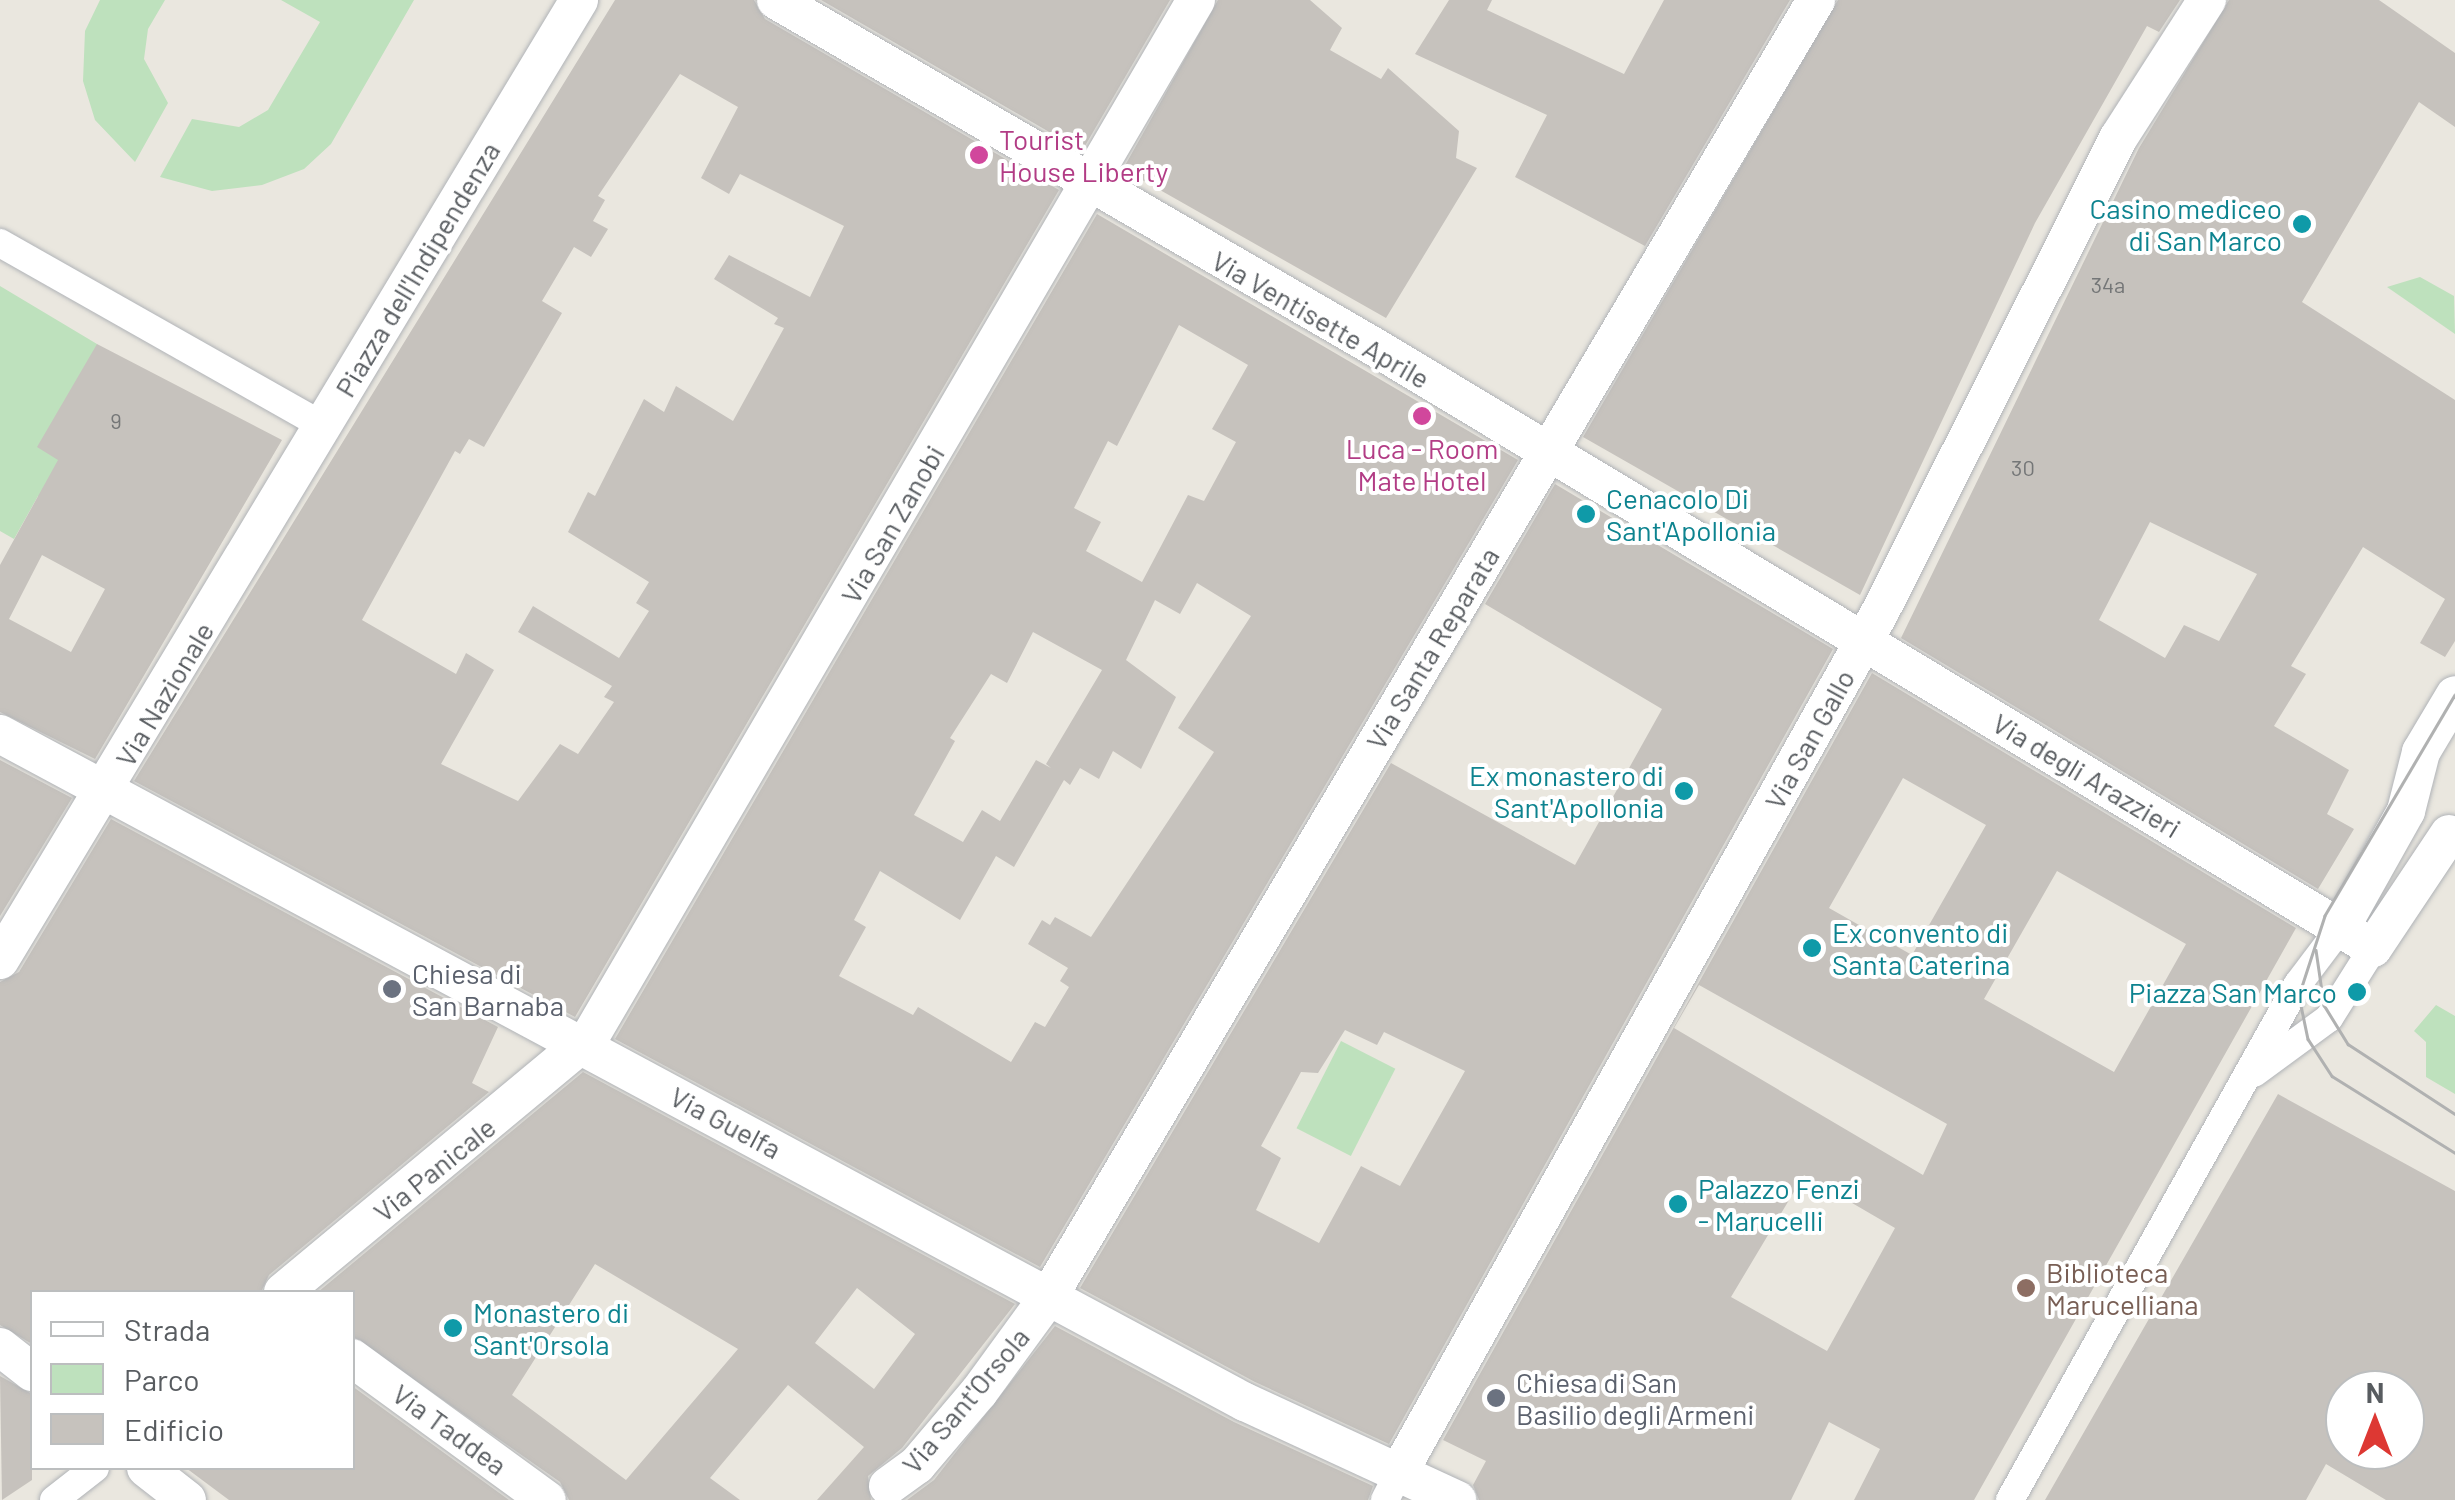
<!DOCTYPE html>
<html>
<head>
<meta charset="utf-8">
<style>
  body { margin:0 }
  #map { position:relative; width:2455px; height:1500px; overflow:hidden; background:#eae7df; font-family:Barlow,sans-serif }
  div>[style] { position:absolute }
  .green>* { inset:0; background:#bee1bd; transform-origin:0 0 }
  .building>* { inset:0; background:#c6c2bd }
  .roads { filter:drop-shadow(0 0 2px #b0b3b7) drop-shadow(0 0 2px #b0b3b7) }
  .pedestrian>* { height:28px; margin:-14px; padding:0 14px; transform-origin:14px; border-radius:14px; background:#fff }
  .minor>* { height:38px; margin:-19px; padding:0 19px; transform-origin:19px; border-radius:19px; background:#fff }
  .tram>* { height:2.5px; margin:-1.25px; padding:0 1.25px; transform-origin:1.25px; border-radius:1.25px; background:#b0b1b1 }
  .dots>* { width:28px; height:28px; translate:-50% -50%; box-sizing:border-box; border:5px solid #fff; border-radius:50% }
  span { translate:-50% -50%; white-space:nowrap; text-align:center; line-height:1.15; -webkit-text-stroke:8px #fff; paint-order:stroke }
  .number-label { font-size:22px; color:#747677 }
  .number-label span { -webkit-text-stroke-width:0 }
  .hotel-label { font-size:28px; color:#b23c85 }
  .left { translate:0 -50%; text-align:left }
  .culture-label { font-size:28px; color:#0d838f }
  .right { translate:-100% -50%; text-align:right }
  .street-label { font-size:28px; color:#585c60 }
  .worship-label { font-size:28px; color:#5b616d }
  .education-label { font-size:28px; color:#785e54 }
  .legend { position:absolute; left:30px; top:1290px; width:325px; height:180px; box-sizing:border-box; background:#fff; border:2px solid #bcbebf; margin:0; padding:12px 18px; list-style:none; font-size:30px; color:#585c60 }
  .legend li { display:flex; align-items:center; gap:20px; height:50px }
  .legend b { width:50px; border:2px solid #bcbebf }
  .north { position:absolute; left:2325px; top:1370px; width:100px; height:100px; box-sizing:border-box; background:#fff; border:2px solid #bcbebf; border-radius:50%; rotate:0deg; font-size:28px; font-weight:700; line-height:40px; text-align:center; color:#585c60 }
  .north::after { content:''; display:block; margin:auto; width:35px; height:45px; background:#dd3833; clip-path:polygon(50% 0,100% 100%,50% 72%,0 100%) }
</style>
</head>
<body>
<div id="map">
  <div class="green">
    <div style="clip-path:polygon(100px 0,165px 0,148px 29px,144px 59px,168px 103px,135px 162px,95px 120px,83px 81px,85px 31px)"></div>
    <div style="clip-path:polygon(281px 0,414px 0,331px 144px,304px 169px,262px 185px,212px 191px,160px 177px,192px 119px,239px 127px,268px 110px,320px 22px)"></div>
    <div style="clip-path:polygon(2420px 277px,2454px 296px,2455px 334px,2387px 287px)"></div>
    <div style="clip-path:polygon(0 286px,97px 344px,103px 487px,83px 520px,38px 496px,14px 539px,0 531px)"></div>
    <div style="clip-path:polygon(2436px 1005px,2455px 1016px,2455px 1094px,2426px 1077px,2426px 1042px,2414px 1031px)"></div>
    <div style="left:1341px;top:1041px;width:61px;height:98px;rotate:27deg"></div>
  </div>
  <div class="building">
    <div style="clip-path:polygon(evenodd,615px 0,754px 0,765px 19px,1059px 190px,575px 1017px,134px 781px,615px 0,680px 74px,738px 107px,701px 178px,729px 194px,740px 174px,844px 226px,810px 297px,729px 255px,714px 279px,778px 318px,774px 324px,784px 328px,733px 421px,676px 386px,664px 412px,644px 399px,595px 496px,588px 492px,568px 532px,649px 582px,636px 603px,649px 611px,619px 658px,533px 606px,518px 632px,612px 686px,604px 697px,614px 702px,578px 754px,560px 744px,518px 801px,441px 764px,494px 670px,466px 653px,456px 674px,362px 620px,455px 451px,460px 454px,469px 439px,484px 447px,562px 313px,542px 301px,574px 247px,591px 257px,608px 229px,593px 221px,605px 200px,598px 196px,680px 74px)"></div>
    <div style="clip-path:polygon(821px 0,1170px 0,1082px 151px)"></div>
    <div style="clip-path:polygon(1218px 0,1310px 0,1342px 28px,1330px 50px,1381px 79px,1388px 68px,1459px 131px,1456px 158px,1477px 168px,1386px 318px,1123px 169px)"></div>
    <div style="clip-path:polygon(1449px 0,1492px 0,1487px 10px,1624px 74px,1664px 0,1790px 0,1645px 246px,1515px 177px,1547px 115px,1415px 54px)"></div>
    <div style="clip-path:polygon(1838px 0,2180px 0,2159px 32px,2147px 26px,2035px 223px,1860px 595px,1583px 437px)"></div>
    <div style="clip-path:polygon(evenodd,2229px 0,2379px 0,2455px 53px,2455px 127px,2419px 102px,2302px 302px,2455px 400px,2455px 641px,2445px 657px,2420px 643px,2445px 599px,2363px 547px,2291px 666px,2306px 674px,2274px 726px,2349px 770px,2327px 814px,2354px 829px,2318px 889px,1901px 638px,2139px 148px,2229px 0,2150px 522px,2257px 574px,2219px 641px,2184px 625px,2165px 658px,2099px 620px,2150px 522px)"></div>
    <div style="clip-path:polygon(evenodd,1097px 214px,1518px 460px,1040px 1267px,615px 1039px,1097px 214px,1179px 325px,1248px 365px,1212px 429px,1236px 442px,1204px 501px,1188px 495px,1142px 582px,1086px 551px,1101px 522px,1074px 508px,1108px 441px,1117px 446px,1179px 325px,1097px 214px,1197px 583px,1251px 616px,1178px 728px,1214px 752px,1091px 937px,1055px 917px,1050px 925px,1042px 920px,1028px 944px,1068px 968px,1060px 981px,1069px 987px,1045px 1027px,1035px 1022px,1011px 1062px,918px 1007px,913px 1015px,839px 976px,866px 927px,854px 920px,880px 871px,960px 920px,996px 856px,1014px 867px,1064px 780px,1070px 785px,1080px 768px,1099px 779px,1113px 751px,1141px 769px,1176px 697px,1126px 660px,1155px 600px,1180px 614px,1197px 583px,1097px 214px,1033px 632px,1102px 670px,1046px 764px,1051px 768px,1036px 760px,1000px 821px,982px 810px,963px 842px,914px 815px,955px 741px,950px 738px,991px 674px,1007px 683px,1033px 632px)"></div>
    <div style="clip-path:polygon(evenodd,97px 344px,282px 440px,95px 759px,0 712px,0 565px,58px 460px,37px 447px,97px 344px,42px 555px,105px 589px,71px 652px,9px 619px,42px 555px)"></div>
    <div style="clip-path:polygon(evenodd,1555px 484px,1833px 649px,1389px 1444px,1255px 1382px,1080px 1288px,1391px 763px,1575px 865px,1662px 709px,1485px 604px,1555px 484px,1345px 1030px,1377px 1045px,1384px 1032px,1465px 1071px,1400px 1186px,1361px 1166px,1319px 1243px,1256px 1210px,1281px 1158px,1261px 1146px,1301px 1072px,1318px 1073px,1345px 1030px)"></div>
    <div style="clip-path:polygon(evenodd,1872px 673px,2296px 928px,1974px 1500px,1854px 1500px,1880px 1449px,1829px 1422px,1791px 1500px,1479px 1500px,1473px 1485px,1486px 1461px,1443px 1440px,1872px 673px,1903px 778px,1986px 825px,1912px 955px,1829px 908px,1903px 778px,1872px 673px,2057px 871px,2186px 944px,2114px 1072px,1984px 999px,2057px 871px,1872px 673px,1699px 985px,1947px 1124px,1923px 1175px,1674px 1028px,1699px 985px,1872px 673px,1804px 1175px,1895px 1228px,1827px 1351px,1731px 1297px,1804px 1175px)"></div>
    <div style="clip-path:polygon(0 760px,72px 798px,0 916px)"></div>
    <div style="clip-path:polygon(111px 819px,498px 1027px,472px 1083px,489px 1092px,269px 1275px,261px 1292px,32px 1292px,32px 1344px,0 1325px,0 982px,19px 972px)"></div>
    <div style="clip-path:polygon(evenodd,583px 1072px,1015px 1304px,902px 1448px,868px 1476px,871px 1500px,817px 1500px,864px 1447px,788px 1385px,710px 1478px,740px 1500px,569px 1500px,560px 1482px,352px 1336px,352px 1292px,318px 1292px,583px 1072px,595px 1264px,738px 1349px,626px 1480px,512px 1395px,595px 1264px,583px 1072px,857px 1288px,915px 1334px,874px 1389px,815px 1343px,857px 1288px)"></div>
    <div style="clip-path:polygon(evenodd,2278px 1094px,2455px 1191px,2455px 1500px,2386px 1500px,2326px 1464px,2306px 1500px,2045px 1500px,2278px 1094px,2345px 1390px,2405px 1390px,2405px 1450px,2345px 1450px,2345px 1390px)"></div>
    <div style="clip-path:polygon(1055px 1326px,1234px 1422px,1373px 1486px,1368px 1500px,907px 1500px,934px 1480px)"></div>
    <div style="clip-path:polygon(0 1376px,32px 1394px,32px 1480px,2px 1500px)"></div>
    <div style="clip-path:polygon(352px 1386px,509px 1500px,229px 1500px,186px 1468px,352px 1468px)"></div>
  </div>
  <div class="roads">
    <div class="pedestrian">
      <div style="left:0;top:243px;width:371px;rotate:29.5deg"></div>
      <div style="left:2254px;top:1073px;width:93px;rotate:-36.3deg"></div>
      <div style="left:2329px;top:1018px;width:83px;rotate:-57.8deg"></div>
      <div style="left:54px;top:1500px;width:52px;rotate:-38deg"></div>
      <div style="left:1385px;top:1500px;width:31px;rotate:-63deg"></div>
      <div style="left:2010px;top:1500px;width:591px;rotate:-60.83deg"></div>
      <div style="left:2298px;top:984px;width:71px;rotate:-53deg"></div>
    </div>
    <div class="minor">
      <div style="left:776px;top:0;width:690px;rotate:30.1deg"></div>
      <div style="left:1373px;top:346px;width:1167px;rotate:31.05deg"></div>
      <div style="left:2373px;top:948px;width:137px;rotate:-56.3deg"></div>
      <div style="left:0;top:734px;width:1413px;rotate:28.22deg"></div>
      <div style="left:1245px;top:1402px;width:234px;rotate:24.8deg"></div>
      <div style="left:2341px;top:927px;width:133px;rotate:-60.7deg"></div>
      <div style="left:2406px;top:811px;width:61px;rotate:-75.7deg"></div>
      <div style="left:2421px;top:752px;width:66px;rotate:-59.2deg"></div>
      <div style="left:0;top:960px;width:1121px;rotate:-58.9deg"></div>
      <div style="left:283px;top:1292px;width:399px;rotate:-39.7deg"></div>
      <div style="left:590px;top:1037px;width:1201px;rotate:-59.7deg"></div>
      <div style="left:0;top:1347px;width:41px;rotate:38deg"></div>
      <div style="left:352px;top:1358px;width:241px;rotate:36.1deg"></div>
      <div style="left:146px;top:1468px;width:52px;rotate:38deg"></div>
      <div style="left:1399px;top:1472px;width:983px;rotate:-60.78deg"></div>
      <div style="left:1879px;top:614px;width:534px;rotate:-63.29deg"></div>
      <div style="left:2119px;top:137px;width:163px;rotate:-57.3deg"></div>
      <div style="left:888px;top:1486px;width:36px;rotate:-36deg"></div>
      <div style="left:917px;top:1465px;width:96px;rotate:-49.7deg"></div>
      <div style="left:979px;top:1392px;width:119px;rotate:-53.9deg"></div>
      <div style="left:1049px;top:1296px;width:1506px;rotate:-59.38deg"></div>
    </div>
  </div>
  <div class="tram">
    <div style="left:2455px;top:695px;width:256px;rotate:120.5deg"></div>
    <div style="left:2325px;top:916px;width:84px;rotate:108deg"></div>
    <div style="left:2299px;top:996px;width:44px;rotate:78.2deg"></div>
    <div style="left:2308px;top:1039px;width:44px;rotate:57deg"></div>
    <div style="left:2332px;top:1076px;width:145px;rotate:32deg"></div>
    <div style="left:2316px;top:950px;width:56px;rotate:81.7deg"></div>
    <div style="left:2324px;top:1005px;width:46px;rotate:58.4deg"></div>
    <div style="left:2348px;top:1044px;width:128px;rotate:33.2deg"></div>
  </div>
  <div class="dots">
    <div style="left:979px;top:155px;background:#d1479c"></div>
    <div style="left:2302px;top:224px;background:#0f9aa8"></div>
    <div style="left:1422px;top:416px;background:#d1479c"></div>
    <div style="left:1586px;top:514px;background:#0f9aa8"></div>
    <div style="left:1684px;top:791px;background:#0f9aa8"></div>
    <div style="left:1812px;top:948px;background:#0f9aa8"></div>
    <div style="left:392px;top:989px;background:#6b7280"></div>
    <div style="left:2357px;top:992px;background:#0f9aa8"></div>
    <div style="left:1678px;top:1204px;background:#0f9aa8"></div>
    <div style="left:2026px;top:1288px;background:#8d6e63"></div>
    <div style="left:453px;top:1328px;background:#0f9aa8"></div>
    <div style="left:1496px;top:1398px;background:#6b7280"></div>
  </div>
  <div class="number-label">
    <span style="left:2108px;top:285px">34a</span>
    <span style="left:116px;top:421px">9</span>
    <span style="left:2023px;top:468px">30</span>
  </div>
  <div class="hotel-label">
    <span class="left" style="left:999px;top:155px">Tourist<br>House Liberty</span>
    <span style="left:1422px;top:464px">Luca - Room<br>Mate Hotel</span>
  </div>
  <div class="culture-label">
    <span class="right" style="left:2282px;top:224px">Casino mediceo<br>di San Marco</span>
    <span class="left" style="left:1606px;top:514px">Cenacolo Di<br>Sant'Apollonia</span>
    <span class="right" style="left:1664px;top:791px">Ex monastero di<br>Sant'Apollonia</span>
    <span class="left" style="left:1832px;top:948px">Ex convento di<br>Santa Caterina</span>
    <span class="right" style="left:2337px;top:992px">Piazza San Marco</span>
    <span class="left" style="left:1698px;top:1204px">Palazzo Fenzi<br>- Marucelli</span>
    <span class="left" style="left:473px;top:1328px">Monastero di<br>Sant'Orsola</span>
  </div>
  <div class="street-label">
    <span style="left:417px;top:269px;rotate:-59deg">Piazza dell'Indipendenza</span>
    <span style="left:1321px;top:319px;rotate:30deg">Via Ventisette Aprile</span>
    <span style="left:892px;top:524px;rotate:-60deg">Via San Zanobi</span>
    <span style="left:1432px;top:648px;rotate:-59deg">Via Santa Reparata</span>
    <span style="left:164px;top:694px;rotate:-59deg">Via Nazionale</span>
    <span style="left:1809px;top:739px;rotate:-61deg">Via San Gallo</span>
    <span style="left:2087px;top:775px;rotate:31deg">Via degli Arazzieri</span>
    <span style="left:726px;top:1122px;rotate:28deg">Via Guelfa</span>
    <span style="left:434px;top:1169px;rotate:-39deg">Via Panicale</span>
    <span style="left:965px;top:1400px;rotate:-50deg">Via Sant'Orsola</span>
    <span style="left:450px;top:1429px;rotate:36deg">Via Taddea</span>
  </div>
  <div class="worship-label">
    <span class="left" style="left:412px;top:989px">Chiesa di<br>San Barnaba</span>
    <span class="left" style="left:1516px;top:1398px">Chiesa di San<br>Basilio degli Armeni</span>
  </div>
  <div class="education-label">
    <span class="left" style="left:2046px;top:1288px">Biblioteca<br>Marucelliana</span>
  </div>
  <ul class="legend">
  <li><b style="height:12px;background:#fff"></b>Strada</li>
  <li><b style="height:28px;background:#bee1bd"></b>Parco</li>
  <li><b style="height:28px;background:#c6c2bd"></b>Edificio</li>
  </ul>
  <div class="north">N</div>
</div>
</body>
</html>
